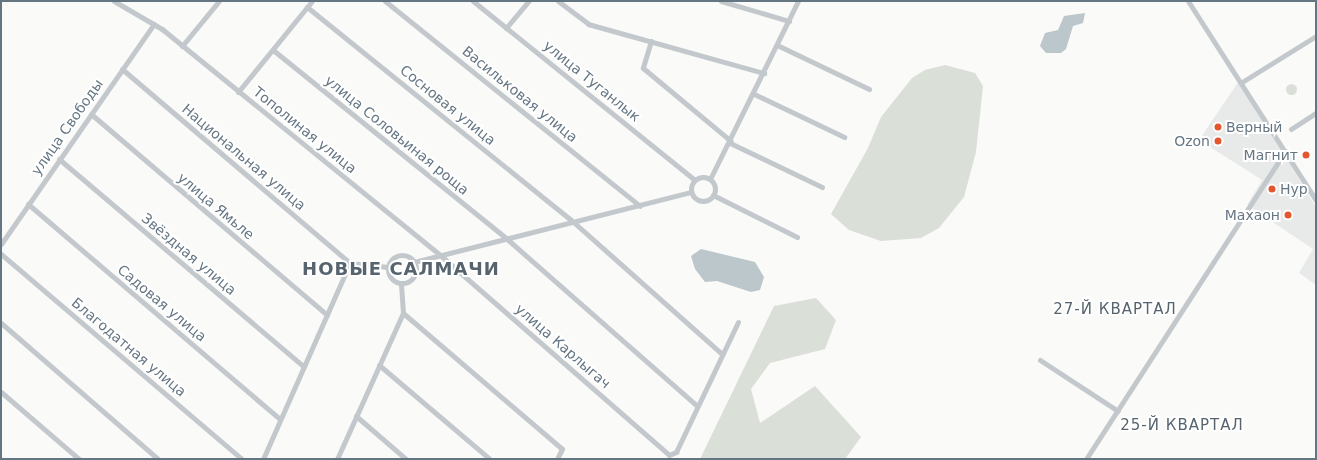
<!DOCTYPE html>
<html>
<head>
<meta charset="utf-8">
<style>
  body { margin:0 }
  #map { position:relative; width:1317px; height:460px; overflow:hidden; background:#fafaf8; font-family:"DejaVu Sans",sans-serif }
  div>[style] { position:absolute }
  .built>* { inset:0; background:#e8e9e9 }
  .green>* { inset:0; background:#dadfd7 }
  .round { border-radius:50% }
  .water>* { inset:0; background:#bbc7cb }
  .minor>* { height:5px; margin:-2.5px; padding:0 2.5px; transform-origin:2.5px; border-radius:2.5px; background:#c3c8cc }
  .minor>.ring { margin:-2.5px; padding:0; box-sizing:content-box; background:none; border:5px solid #c3c8cc; border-radius:50% }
  .dots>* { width:11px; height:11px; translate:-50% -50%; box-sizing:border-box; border:2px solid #fff; border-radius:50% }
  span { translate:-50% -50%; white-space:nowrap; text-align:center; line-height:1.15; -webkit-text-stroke:4px #fff; paint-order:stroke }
  .street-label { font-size:14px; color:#657683 }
  .poi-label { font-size:14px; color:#657683 }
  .left { translate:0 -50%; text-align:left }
  .right { translate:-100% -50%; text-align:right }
  .neighbourhood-label { font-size:15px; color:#57646e; letter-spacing:1px }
  .district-label { font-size:18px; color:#57646e; font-weight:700; letter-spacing:1px }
  .frame { position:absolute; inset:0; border:2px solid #657683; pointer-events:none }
</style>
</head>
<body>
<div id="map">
  <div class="built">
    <div style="clip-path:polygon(1239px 81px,1316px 207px,1316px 285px,1299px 273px,1313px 249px,1247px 205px,1262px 180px,1199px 140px)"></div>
  </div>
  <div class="green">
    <div style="clip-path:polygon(945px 65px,975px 73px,983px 86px,976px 152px,964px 197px,939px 228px,921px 238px,881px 241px,849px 230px,831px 214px,868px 148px,881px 117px,912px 78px,925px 70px)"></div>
    <div class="round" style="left:1285.5px;top:83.5px;width:11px;height:11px"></div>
    <div style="clip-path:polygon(816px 298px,836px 320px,825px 349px,770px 363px,751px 389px,760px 423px,815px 386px,861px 437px,845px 459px,700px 459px,774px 306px)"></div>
  </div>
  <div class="water">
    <div style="clip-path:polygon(1085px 13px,1083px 23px,1073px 26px,1066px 49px,1061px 53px,1046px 53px,1040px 46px,1045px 33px,1058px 30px,1064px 16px)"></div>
    <div style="clip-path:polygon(701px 249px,755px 262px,764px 277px,760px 290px,751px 292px,717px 281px,705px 282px,695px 269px,691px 256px)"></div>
  </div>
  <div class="minor">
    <div style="left:114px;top:1px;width:56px;rotate:30.3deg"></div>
    <div style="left:162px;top:29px;width:358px;rotate:39.1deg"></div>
    <div style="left:440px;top:255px;width:304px;rotate:41.1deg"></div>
    <div style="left:669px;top:455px;width:8px;rotate:-23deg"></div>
    <div style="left:676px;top:452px;width:144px;rotate:-64.5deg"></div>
    <div style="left:385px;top:1px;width:327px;rotate:38.8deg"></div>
    <div style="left:473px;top:1px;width:285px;rotate:38.9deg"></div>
    <div style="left:558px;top:1px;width:38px;rotate:37deg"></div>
    <div style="left:588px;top:24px;width:183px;rotate:15.6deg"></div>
    <div style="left:721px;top:1px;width:71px;rotate:16.4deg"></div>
    <div style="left:1188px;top:1px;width:237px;rotate:57.3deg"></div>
    <div style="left:307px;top:7px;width:338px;rotate:38.9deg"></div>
    <div style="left:570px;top:219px;width:203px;rotate:41.6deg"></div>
    <div style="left:506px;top:28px;width:35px;rotate:-50deg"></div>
    <div style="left:651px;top:41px;width:28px;rotate:107deg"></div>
    <div style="left:643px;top:68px;width:114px;rotate:39.7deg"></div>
    <div style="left:777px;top:45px;width:102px;rotate:25.6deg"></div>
    <div style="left:182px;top:46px;width:58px;rotate:-50.6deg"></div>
    <div style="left:273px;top:50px;width:301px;rotate:38.9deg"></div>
    <div style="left:507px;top:239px;width:253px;rotate:41.3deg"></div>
    <div style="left:122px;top:69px;width:299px;rotate:40.4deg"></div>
    <div style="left:1242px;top:82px;width:87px;rotate:-31.9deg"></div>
    <div style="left:238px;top:92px;width:117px;rotate:-50.9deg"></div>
    <div style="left:754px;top:94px;width:100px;rotate:25.5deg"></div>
    <div style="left:91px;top:114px;width:310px;rotate:40.4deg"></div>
    <div style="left:1291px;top:129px;width:30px;rotate:-33deg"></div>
    <div style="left:730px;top:143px;width:102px;rotate:25.6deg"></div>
    <div style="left:59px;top:159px;width:321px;rotate:40.3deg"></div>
    <div class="ring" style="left:691px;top:177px;width:19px;height:19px"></div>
    <div style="left:710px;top:179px;width:199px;rotate:-63.7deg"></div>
    <div style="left:713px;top:195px;width:94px;rotate:26.6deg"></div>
    <div style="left:28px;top:204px;width:331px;rotate:40.5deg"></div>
    <div style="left:1px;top:244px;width:268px;rotate:-55.2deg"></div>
    <div style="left:1px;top:254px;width:316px;rotate:40.4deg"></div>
    <div class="ring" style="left:388px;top:255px;width:23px;height:23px"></div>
    <div style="left:414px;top:262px;width:286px;rotate:-14.2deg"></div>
    <div style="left:350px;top:263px;width:38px;rotate:6deg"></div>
    <div style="left:403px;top:313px;width:209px;rotate:40.5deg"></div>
    <div style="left:562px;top:449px;width:11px;rotate:117deg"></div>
    <div style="left:1px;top:323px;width:208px;rotate:40.9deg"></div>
    <div style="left:1040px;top:360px;width:93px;rotate:33.2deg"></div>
    <div style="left:379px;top:365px;width:145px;rotate:40.3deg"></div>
    <div style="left:1px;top:392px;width:103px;rotate:40.7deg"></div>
    <div style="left:356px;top:416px;width:66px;rotate:40.7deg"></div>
    <div style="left:263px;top:459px;width:214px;rotate:-66.1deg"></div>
    <div style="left:337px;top:459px;width:160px;rotate:-65.7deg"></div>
    <div style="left:403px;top:313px;width:30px;rotate:-94deg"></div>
    <div style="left:1086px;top:459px;width:367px;rotate:-57.1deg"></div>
  </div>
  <div class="dots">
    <div style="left:1218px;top:127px;background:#e4572e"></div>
    <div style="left:1218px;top:141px;background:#e4572e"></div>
    <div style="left:1306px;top:155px;background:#e4572e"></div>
    <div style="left:1272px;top:189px;background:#e4572e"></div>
    <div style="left:1288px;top:215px;background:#e4572e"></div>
  </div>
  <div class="street-label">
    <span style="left:592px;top:81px;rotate:39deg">улица Туганлык</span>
    <span style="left:520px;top:94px;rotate:39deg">Васильковая улица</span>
    <span style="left:448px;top:105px;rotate:39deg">Сосновая улица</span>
    <span style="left:67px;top:127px;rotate:-55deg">улица Свободы</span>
    <span style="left:305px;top:130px;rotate:39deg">Тополиная улица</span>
    <span style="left:397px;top:135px;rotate:39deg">улица Соловьиная роща</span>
    <span style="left:244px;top:157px;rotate:40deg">Национальная улица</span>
    <span style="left:216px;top:206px;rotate:40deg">улица Ямьле</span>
    <span style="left:189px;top:254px;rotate:40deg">Звёздная улица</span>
    <span style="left:162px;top:303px;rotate:40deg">Садовая улица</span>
    <span style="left:563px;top:346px;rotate:41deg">улица Карлыгач</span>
    <span style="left:129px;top:347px;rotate:40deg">Благодатная улица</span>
  </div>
  <div class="poi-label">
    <span class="left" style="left:1226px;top:127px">Верный</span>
    <span class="right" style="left:1210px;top:141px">Ozon</span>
    <span class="right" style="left:1298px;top:155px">Магнит</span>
    <span class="left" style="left:1280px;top:189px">Нур</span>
    <span class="right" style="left:1280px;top:215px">Махаон</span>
  </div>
  <div class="neighbourhood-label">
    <span style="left:1115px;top:310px">27-Й КВАРТАЛ</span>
    <span style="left:1182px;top:426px">25-Й КВАРТАЛ</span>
  </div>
  <div class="district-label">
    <span style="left:401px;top:269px">НОВЫЕ САЛМАЧИ</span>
  </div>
  <div class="frame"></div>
</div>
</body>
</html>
